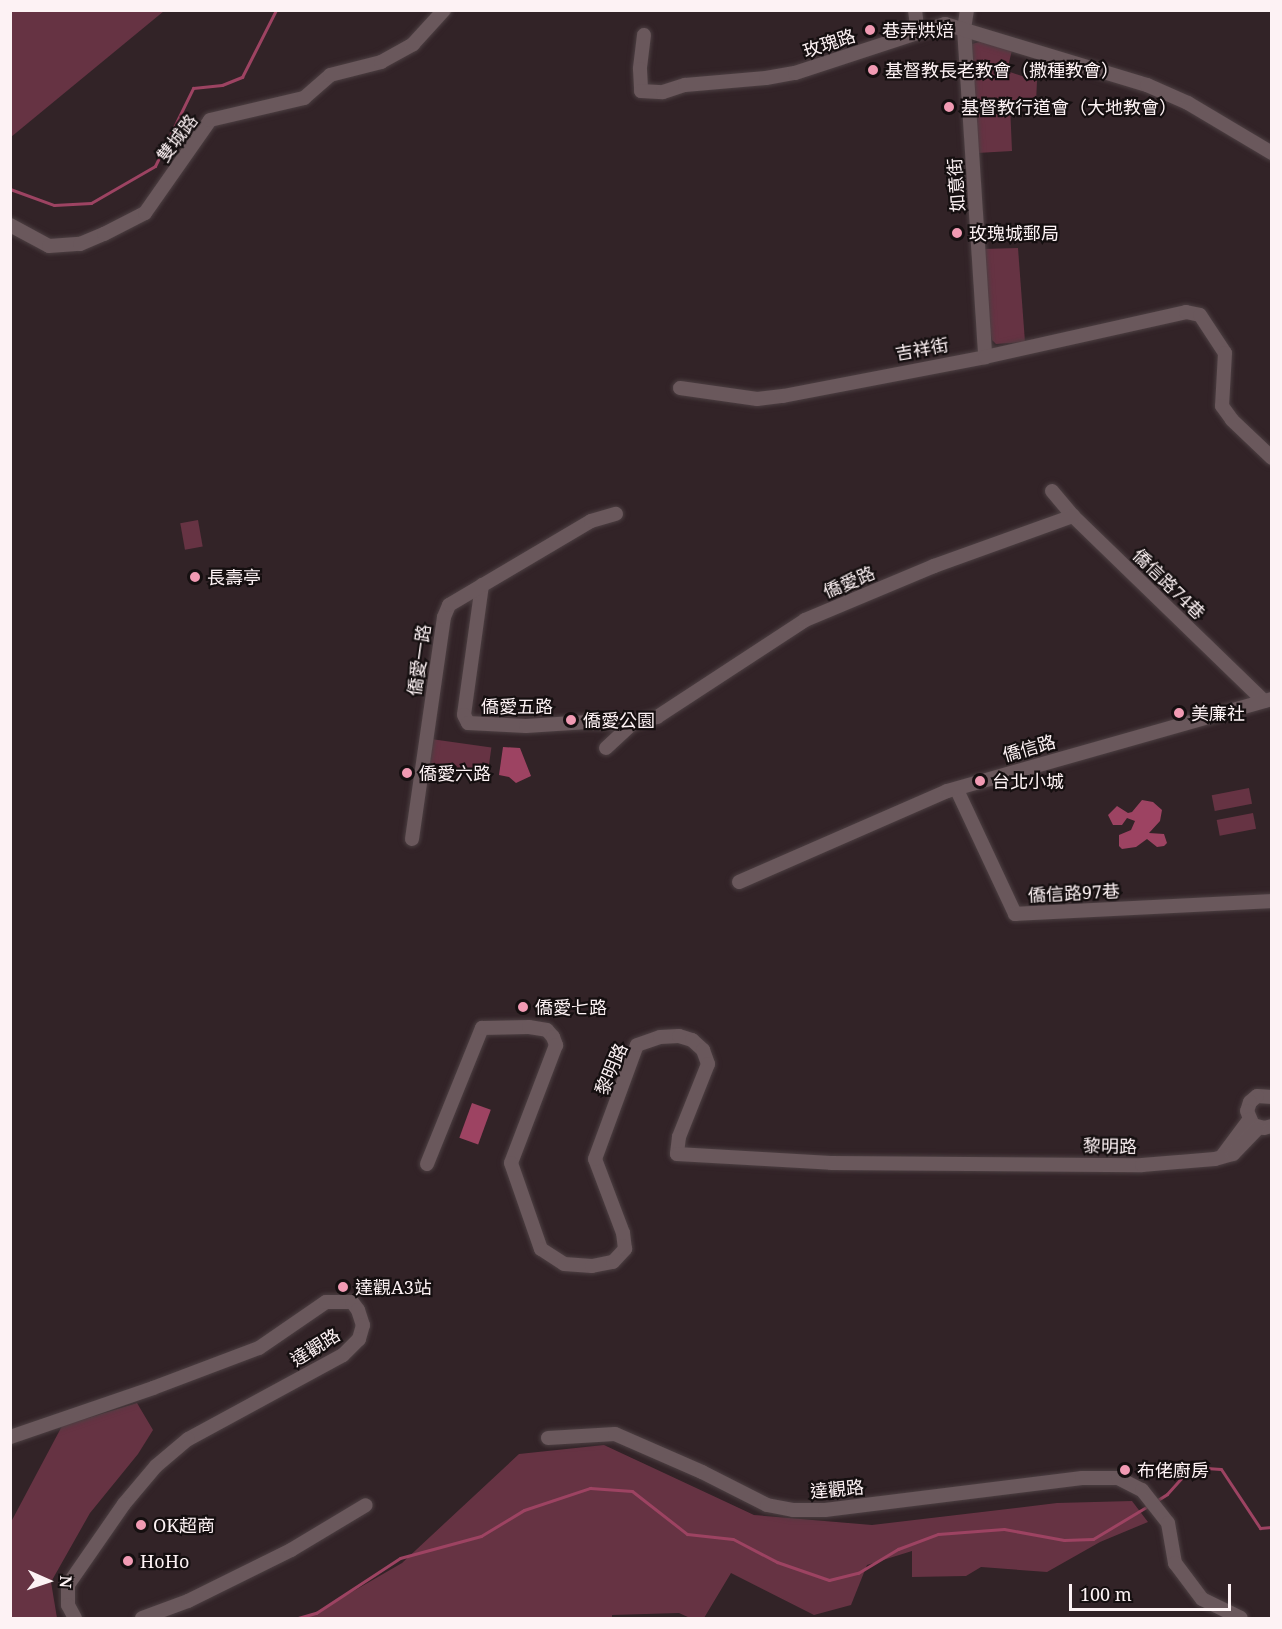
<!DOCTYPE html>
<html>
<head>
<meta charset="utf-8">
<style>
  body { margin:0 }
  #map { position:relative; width:1282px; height:1629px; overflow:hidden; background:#322327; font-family:"Noto Serif","Noto Sans TC",serif }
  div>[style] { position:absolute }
  .green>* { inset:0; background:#663343; transform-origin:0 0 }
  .water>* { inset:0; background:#9d4362; transform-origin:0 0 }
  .stream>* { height:3px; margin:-1.5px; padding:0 1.5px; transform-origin:1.5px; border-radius:1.5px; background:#9d4362 }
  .roads { filter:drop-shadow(0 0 2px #4c3f42) drop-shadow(0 0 2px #4c3f42) }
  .minor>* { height:14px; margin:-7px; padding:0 7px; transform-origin:7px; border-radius:7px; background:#6a585c }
  .dots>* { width:16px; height:16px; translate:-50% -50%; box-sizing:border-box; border:3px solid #150f10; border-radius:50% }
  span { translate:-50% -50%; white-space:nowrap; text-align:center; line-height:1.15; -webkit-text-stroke:4.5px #150f10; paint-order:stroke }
  .poi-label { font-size:18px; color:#fdf2f4 }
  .left { translate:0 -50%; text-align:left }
  .street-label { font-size:18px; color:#fdf2f4 }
  .frame { position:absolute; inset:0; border:12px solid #fdf2f4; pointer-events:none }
  .north { position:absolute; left:18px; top:1551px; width:60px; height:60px; -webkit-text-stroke:4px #150f10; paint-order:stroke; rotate:93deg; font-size:16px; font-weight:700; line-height:24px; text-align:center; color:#fdf2f4 }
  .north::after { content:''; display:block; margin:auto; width:21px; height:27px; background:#fdf2f4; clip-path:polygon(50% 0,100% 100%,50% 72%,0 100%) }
  .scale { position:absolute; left:1069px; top:1584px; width:162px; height:27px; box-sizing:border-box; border:3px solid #fdf2f4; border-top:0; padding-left:8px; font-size:18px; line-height:21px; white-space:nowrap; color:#fdf2f4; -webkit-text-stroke:4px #150f10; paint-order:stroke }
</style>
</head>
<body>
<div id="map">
  <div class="green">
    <div style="clip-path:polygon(11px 10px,164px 10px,164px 11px,11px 137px)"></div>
    <div style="clip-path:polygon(983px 41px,1012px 50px,1007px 71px,1037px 81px,1036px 103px,1010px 104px,1012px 151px,977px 153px,972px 44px)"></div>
    <div style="clip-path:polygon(1018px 248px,1025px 342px,996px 344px,992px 340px,989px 327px,982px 249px)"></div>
    <div style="left:198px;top:520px;width:27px;height:18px;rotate:80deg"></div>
    <div style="left:431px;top:739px;width:61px;height:27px;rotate:8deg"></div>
    <div style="left:1249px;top:788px;width:16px;height:38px;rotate:79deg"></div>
    <div style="left:1253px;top:813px;width:16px;height:37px;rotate:79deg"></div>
    <div style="clip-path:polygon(137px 1403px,153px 1430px,138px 1454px,90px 1513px,51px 1582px,57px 1618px,11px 1618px,11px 1522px,62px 1426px)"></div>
    <div style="clip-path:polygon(604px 1445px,754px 1515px,872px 1525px,1057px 1503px,1132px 1501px,1148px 1522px,1100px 1542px,1047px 1572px,981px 1567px,966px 1576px,912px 1577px,912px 1551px,867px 1565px,851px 1605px,814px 1615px,731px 1573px,704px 1618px,690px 1618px,679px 1613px,612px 1615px,612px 1618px,307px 1618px,402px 1563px,519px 1454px)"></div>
  </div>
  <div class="water">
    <div style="clip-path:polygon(503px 747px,520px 748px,531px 776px,516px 783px,509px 777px,499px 775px)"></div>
    <div style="clip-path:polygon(1142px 800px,1153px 802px,1162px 810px,1160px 821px,1149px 833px,1164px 834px,1167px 843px,1164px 846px,1157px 847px,1147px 839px,1136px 847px,1122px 849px,1119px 846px,1119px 835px,1131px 830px,1135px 821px,1127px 818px,1122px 825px,1113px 825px,1108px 815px,1117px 806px,1128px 813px,1132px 812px)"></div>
    <div style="left:472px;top:1103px;width:20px;height:37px;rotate:20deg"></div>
  </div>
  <div class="stream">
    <div style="left:10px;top:189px;width:47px;rotate:20deg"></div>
    <div style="left:54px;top:205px;width:37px;rotate:-3deg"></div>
    <div style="left:91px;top:203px;width:74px;rotate:-30deg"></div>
    <div style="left:155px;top:166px;width:87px;rotate:-64deg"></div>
    <div style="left:193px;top:88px;width:29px;rotate:-6deg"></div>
    <div style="left:222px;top:85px;width:22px;rotate:-22deg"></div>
    <div style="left:242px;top:77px;width:75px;rotate:-63.1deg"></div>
    <div style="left:1156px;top:1501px;width:13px;rotate:-32deg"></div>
    <div style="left:1167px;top:1494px;width:36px;rotate:-48deg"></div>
    <div style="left:1191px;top:1467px;width:30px;rotate:4deg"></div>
    <div style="left:1221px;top:1469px;width:71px;rotate:56.5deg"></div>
    <div style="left:1260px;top:1528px;width:12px;rotate:-5deg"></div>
    <div style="left:298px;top:1618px;width:19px;rotate:-16deg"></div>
    <div style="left:316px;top:1613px;width:100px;rotate:-33.2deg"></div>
    <div style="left:400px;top:1558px;width:84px;rotate:-15.2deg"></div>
    <div style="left:481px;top:1536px;width:50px;rotate:-31.2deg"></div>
    <div style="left:524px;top:1510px;width:70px;rotate:-18.4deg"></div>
    <div style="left:590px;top:1488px;width:42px;rotate:4.1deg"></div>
    <div style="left:632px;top:1491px;width:70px;rotate:38deg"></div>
    <div style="left:687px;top:1534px;width:46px;rotate:6.2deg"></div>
    <div style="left:733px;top:1539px;width:50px;rotate:27.6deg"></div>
    <div style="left:777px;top:1562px;width:55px;rotate:19.1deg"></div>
    <div style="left:829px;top:1580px;width:30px;rotate:-14deg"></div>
    <div style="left:858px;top:1573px;width:47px;rotate:-31deg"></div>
    <div style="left:898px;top:1549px;width:43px;rotate:-20.6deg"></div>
    <div style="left:938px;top:1534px;width:66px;rotate:-4.3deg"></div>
    <div style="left:1004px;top:1529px;width:61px;rotate:10.4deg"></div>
    <div style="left:1064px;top:1540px;width:29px;rotate:-2deg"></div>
    <div style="left:1093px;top:1539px;width:64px;rotate:-31deg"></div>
  </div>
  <div class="roads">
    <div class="minor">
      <div style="left:915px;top:10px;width:23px;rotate:83deg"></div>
      <div style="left:967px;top:10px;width:18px;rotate:99deg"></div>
      <div style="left:964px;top:28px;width:330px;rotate:86.3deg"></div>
      <div style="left:644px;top:35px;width:34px;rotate:97deg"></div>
      <div style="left:640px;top:69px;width:22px;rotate:87deg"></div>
      <div style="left:641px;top:91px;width:22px;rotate:3deg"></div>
      <div style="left:663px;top:92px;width:23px;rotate:-18deg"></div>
      <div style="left:685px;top:85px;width:81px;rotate:-4.9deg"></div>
      <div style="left:766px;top:78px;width:29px;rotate:-10deg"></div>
      <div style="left:795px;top:73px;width:158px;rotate:-18.1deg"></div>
      <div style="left:945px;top:24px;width:211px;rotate:16.8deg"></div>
      <div style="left:1147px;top:85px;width:45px;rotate:23.7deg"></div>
      <div style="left:1188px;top:103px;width:98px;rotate:30.8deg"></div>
      <div style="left:10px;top:225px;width:44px;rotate:28.3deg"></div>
      <div style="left:49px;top:246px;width:31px;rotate:-4deg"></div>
      <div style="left:80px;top:244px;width:26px;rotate:-23deg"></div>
      <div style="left:104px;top:234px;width:46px;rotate:-27.1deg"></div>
      <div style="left:145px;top:213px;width:113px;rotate:-55deg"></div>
      <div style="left:210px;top:120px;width:97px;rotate:-13.2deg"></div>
      <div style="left:304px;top:98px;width:35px;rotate:-41deg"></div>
      <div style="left:330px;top:75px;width:53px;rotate:-14.3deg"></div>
      <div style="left:381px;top:62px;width:37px;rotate:-29deg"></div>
      <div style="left:413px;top:44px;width:46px;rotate:-47.6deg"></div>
      <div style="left:680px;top:388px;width:78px;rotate:8.1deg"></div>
      <div style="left:757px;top:399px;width:26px;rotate:-7deg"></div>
      <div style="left:783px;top:396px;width:206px;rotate:-10.9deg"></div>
      <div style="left:985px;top:357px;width:206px;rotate:-12.6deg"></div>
      <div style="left:1186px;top:312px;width:14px;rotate:12deg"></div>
      <div style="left:1200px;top:315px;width:45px;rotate:56.7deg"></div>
      <div style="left:1225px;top:353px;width:53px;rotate:93.2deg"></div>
      <div style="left:1222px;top:406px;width:17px;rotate:54deg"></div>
      <div style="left:1232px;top:420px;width:55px;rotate:43.5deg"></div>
      <div style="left:1052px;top:491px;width:33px;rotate:50deg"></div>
      <div style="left:1073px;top:516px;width:266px;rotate:44.1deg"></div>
      <div style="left:482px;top:585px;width:131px;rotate:97.9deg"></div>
      <div style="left:464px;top:715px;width:9px;rotate:63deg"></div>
      <div style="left:468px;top:723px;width:58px;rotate:3deg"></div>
      <div style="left:526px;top:726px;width:62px;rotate:-3.7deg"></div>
      <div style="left:588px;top:722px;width:45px;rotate:1.3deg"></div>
      <div style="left:633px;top:723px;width:25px;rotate:-14deg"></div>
      <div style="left:657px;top:717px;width:177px;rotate:-33.2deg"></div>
      <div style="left:805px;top:620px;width:140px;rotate:-22.7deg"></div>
      <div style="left:934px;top:566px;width:148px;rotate:-19.8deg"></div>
      <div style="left:606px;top:748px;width:37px;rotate:-43deg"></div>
      <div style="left:957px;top:790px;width:137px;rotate:64.9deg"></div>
      <div style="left:1015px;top:914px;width:257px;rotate:-2.9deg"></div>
      <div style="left:412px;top:839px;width:224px;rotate:-81.8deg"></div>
      <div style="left:444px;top:617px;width:13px;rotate:-67deg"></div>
      <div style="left:449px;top:605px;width:165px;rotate:-30.6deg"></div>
      <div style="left:591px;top:521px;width:26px;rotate:-16deg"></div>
      <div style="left:739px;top:882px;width:227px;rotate:-23.6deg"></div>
      <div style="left:947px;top:791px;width:338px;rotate:-15.8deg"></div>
      <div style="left:1272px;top:1097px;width:15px;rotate:-176deg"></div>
      <div style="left:1257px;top:1096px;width:9px;rotate:139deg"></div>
      <div style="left:1250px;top:1102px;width:9px;rotate:108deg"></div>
      <div style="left:1247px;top:1111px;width:15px;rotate:67deg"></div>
      <div style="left:1253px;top:1125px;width:11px;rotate:15deg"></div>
      <div style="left:1264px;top:1128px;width:8px;rotate:-14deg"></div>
      <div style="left:1223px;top:1155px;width:44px;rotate:-53.4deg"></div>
      <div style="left:427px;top:1164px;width:147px;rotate:-68deg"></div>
      <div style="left:482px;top:1028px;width:47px;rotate:-1.2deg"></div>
      <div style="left:529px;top:1027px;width:18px;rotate:9deg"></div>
      <div style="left:547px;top:1030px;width:9px;rotate:49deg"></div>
      <div style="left:553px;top:1037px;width:9px;rotate:69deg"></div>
      <div style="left:556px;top:1045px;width:126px;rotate:110.9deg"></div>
      <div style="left:511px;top:1163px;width:91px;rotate:70.8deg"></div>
      <div style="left:541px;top:1249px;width:27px;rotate:33deg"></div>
      <div style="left:564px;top:1264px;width:28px;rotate:4deg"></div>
      <div style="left:592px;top:1266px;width:21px;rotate:-11deg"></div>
      <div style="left:613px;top:1262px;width:18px;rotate:-47deg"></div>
      <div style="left:625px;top:1249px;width:16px;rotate:-97deg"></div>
      <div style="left:623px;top:1233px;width:79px;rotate:-110.7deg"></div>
      <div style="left:595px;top:1159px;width:121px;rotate:-69.8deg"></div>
      <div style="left:637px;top:1045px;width:24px;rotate:-19deg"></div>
      <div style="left:660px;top:1037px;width:19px;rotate:-3deg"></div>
      <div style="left:679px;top:1036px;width:14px;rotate:17deg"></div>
      <div style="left:692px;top:1040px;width:15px;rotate:42deg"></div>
      <div style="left:703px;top:1050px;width:15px;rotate:70deg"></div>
      <div style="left:708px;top:1064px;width:79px;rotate:111.7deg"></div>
      <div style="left:679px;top:1137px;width:17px;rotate:97deg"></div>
      <div style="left:677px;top:1154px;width:154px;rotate:3.3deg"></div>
      <div style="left:831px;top:1163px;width:311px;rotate:0.4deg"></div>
      <div style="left:1142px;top:1165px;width:73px;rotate:-4.7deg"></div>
      <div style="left:1215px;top:1159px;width:19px;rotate:-16deg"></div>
      <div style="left:1233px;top:1154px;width:36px;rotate:-46deg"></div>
      <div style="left:10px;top:1437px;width:151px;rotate:-18.9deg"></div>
      <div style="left:153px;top:1388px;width:113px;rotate:-20.7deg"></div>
      <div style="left:259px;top:1348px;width:81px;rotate:-34.5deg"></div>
      <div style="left:326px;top:1302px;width:26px"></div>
      <div style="left:352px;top:1302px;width:10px;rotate:53deg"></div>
      <div style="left:358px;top:1310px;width:16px;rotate:72deg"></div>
      <div style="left:363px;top:1325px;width:15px;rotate:106deg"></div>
      <div style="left:359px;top:1339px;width:23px;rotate:135deg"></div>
      <div style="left:343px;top:1355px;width:176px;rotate:151.5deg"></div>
      <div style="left:188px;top:1439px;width:42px;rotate:139.8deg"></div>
      <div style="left:156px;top:1466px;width:50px;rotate:130.1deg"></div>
      <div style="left:124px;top:1504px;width:98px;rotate:124.7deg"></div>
      <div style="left:68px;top:1585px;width:20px;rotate:90deg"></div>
      <div style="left:68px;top:1605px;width:15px;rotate:62deg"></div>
      <div style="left:548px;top:1438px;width:67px;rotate:-3.4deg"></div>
      <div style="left:615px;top:1434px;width:95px;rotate:23.6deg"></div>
      <div style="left:702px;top:1472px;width:73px;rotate:26.9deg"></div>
      <div style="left:767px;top:1505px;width:26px;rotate:11deg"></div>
      <div style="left:793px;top:1510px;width:32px"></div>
      <div style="left:825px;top:1510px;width:259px;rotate:-7.1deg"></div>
      <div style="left:1082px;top:1478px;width:36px"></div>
      <div style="left:1118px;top:1478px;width:27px;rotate:27deg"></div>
      <div style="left:1142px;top:1490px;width:42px;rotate:51.8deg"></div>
      <div style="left:1168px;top:1523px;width:41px;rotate:80.1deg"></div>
      <div style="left:1175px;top:1563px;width:45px;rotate:53.1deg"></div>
      <div style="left:1202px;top:1599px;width:43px;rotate:26deg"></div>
      <div style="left:142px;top:1618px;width:49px;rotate:-20.3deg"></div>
      <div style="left:188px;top:1601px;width:115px;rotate:-26.3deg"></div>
      <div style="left:291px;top:1550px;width:87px;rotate:-31deg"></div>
    </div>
  </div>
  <div class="dots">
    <div style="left:870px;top:30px;background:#f19ab3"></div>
    <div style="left:873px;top:70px;background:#f19ab3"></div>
    <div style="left:949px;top:107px;background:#f19ab3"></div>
    <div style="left:957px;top:233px;background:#f19ab3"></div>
    <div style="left:195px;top:577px;background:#f19ab3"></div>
    <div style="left:1179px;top:713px;background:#f19ab3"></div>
    <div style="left:571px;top:720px;background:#f19ab3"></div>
    <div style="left:407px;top:773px;background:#f19ab3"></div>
    <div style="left:980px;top:781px;background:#f19ab3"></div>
    <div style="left:523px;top:1007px;background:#f19ab3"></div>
    <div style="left:343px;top:1287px;background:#f19ab3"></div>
    <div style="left:1125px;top:1470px;background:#f19ab3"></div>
    <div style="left:141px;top:1525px;background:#f19ab3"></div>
    <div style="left:128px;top:1561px;background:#f19ab3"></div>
  </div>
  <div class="poi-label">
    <span class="left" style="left:882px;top:30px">巷弄烘焙</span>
    <span class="left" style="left:885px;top:70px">基督教長老教會（撒種教會）</span>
    <span class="left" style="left:961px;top:107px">基督教行道會（大地教會）</span>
    <span class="left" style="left:969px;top:233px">玫瑰城郵局</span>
    <span class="left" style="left:207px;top:577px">長壽亭</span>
    <span class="left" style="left:1191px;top:713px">美廉社</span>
    <span class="left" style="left:583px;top:720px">僑愛公園</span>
    <span class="left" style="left:419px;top:773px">僑愛六路</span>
    <span class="left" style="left:992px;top:781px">台北小城</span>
    <span class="left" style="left:535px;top:1007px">僑愛七路</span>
    <span class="left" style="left:355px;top:1287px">達觀A3站</span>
    <span class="left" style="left:1137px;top:1470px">布佬廚房</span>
    <span class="left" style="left:153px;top:1525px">OK超商</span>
    <span class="left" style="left:140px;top:1561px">HoHo</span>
  </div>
  <div class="street-label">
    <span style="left:829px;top:43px;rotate:-18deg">玫瑰路</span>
    <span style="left:177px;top:138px;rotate:-53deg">雙城路</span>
    <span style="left:956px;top:185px;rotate:-94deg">如意街</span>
    <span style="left:922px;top:349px;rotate:-10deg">吉祥街</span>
    <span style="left:849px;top:582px;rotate:-23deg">僑愛路</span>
    <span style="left:1169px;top:584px;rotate:44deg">僑信路74巷</span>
    <span style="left:419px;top:660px;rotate:-82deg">僑愛一路</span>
    <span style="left:517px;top:706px">僑愛五路</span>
    <span style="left:1029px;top:748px;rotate:-16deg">僑信路</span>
    <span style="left:1074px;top:893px;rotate:-3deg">僑信路97巷</span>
    <span style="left:611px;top:1069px;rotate:-67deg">黎明路</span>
    <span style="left:1110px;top:1146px;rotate:1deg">黎明路</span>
    <span style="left:315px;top:1347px;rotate:-32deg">達觀路</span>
    <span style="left:837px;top:1489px;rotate:-5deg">達觀路</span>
  </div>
  <div class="frame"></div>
  <div class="north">N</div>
  <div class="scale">100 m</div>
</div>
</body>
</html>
